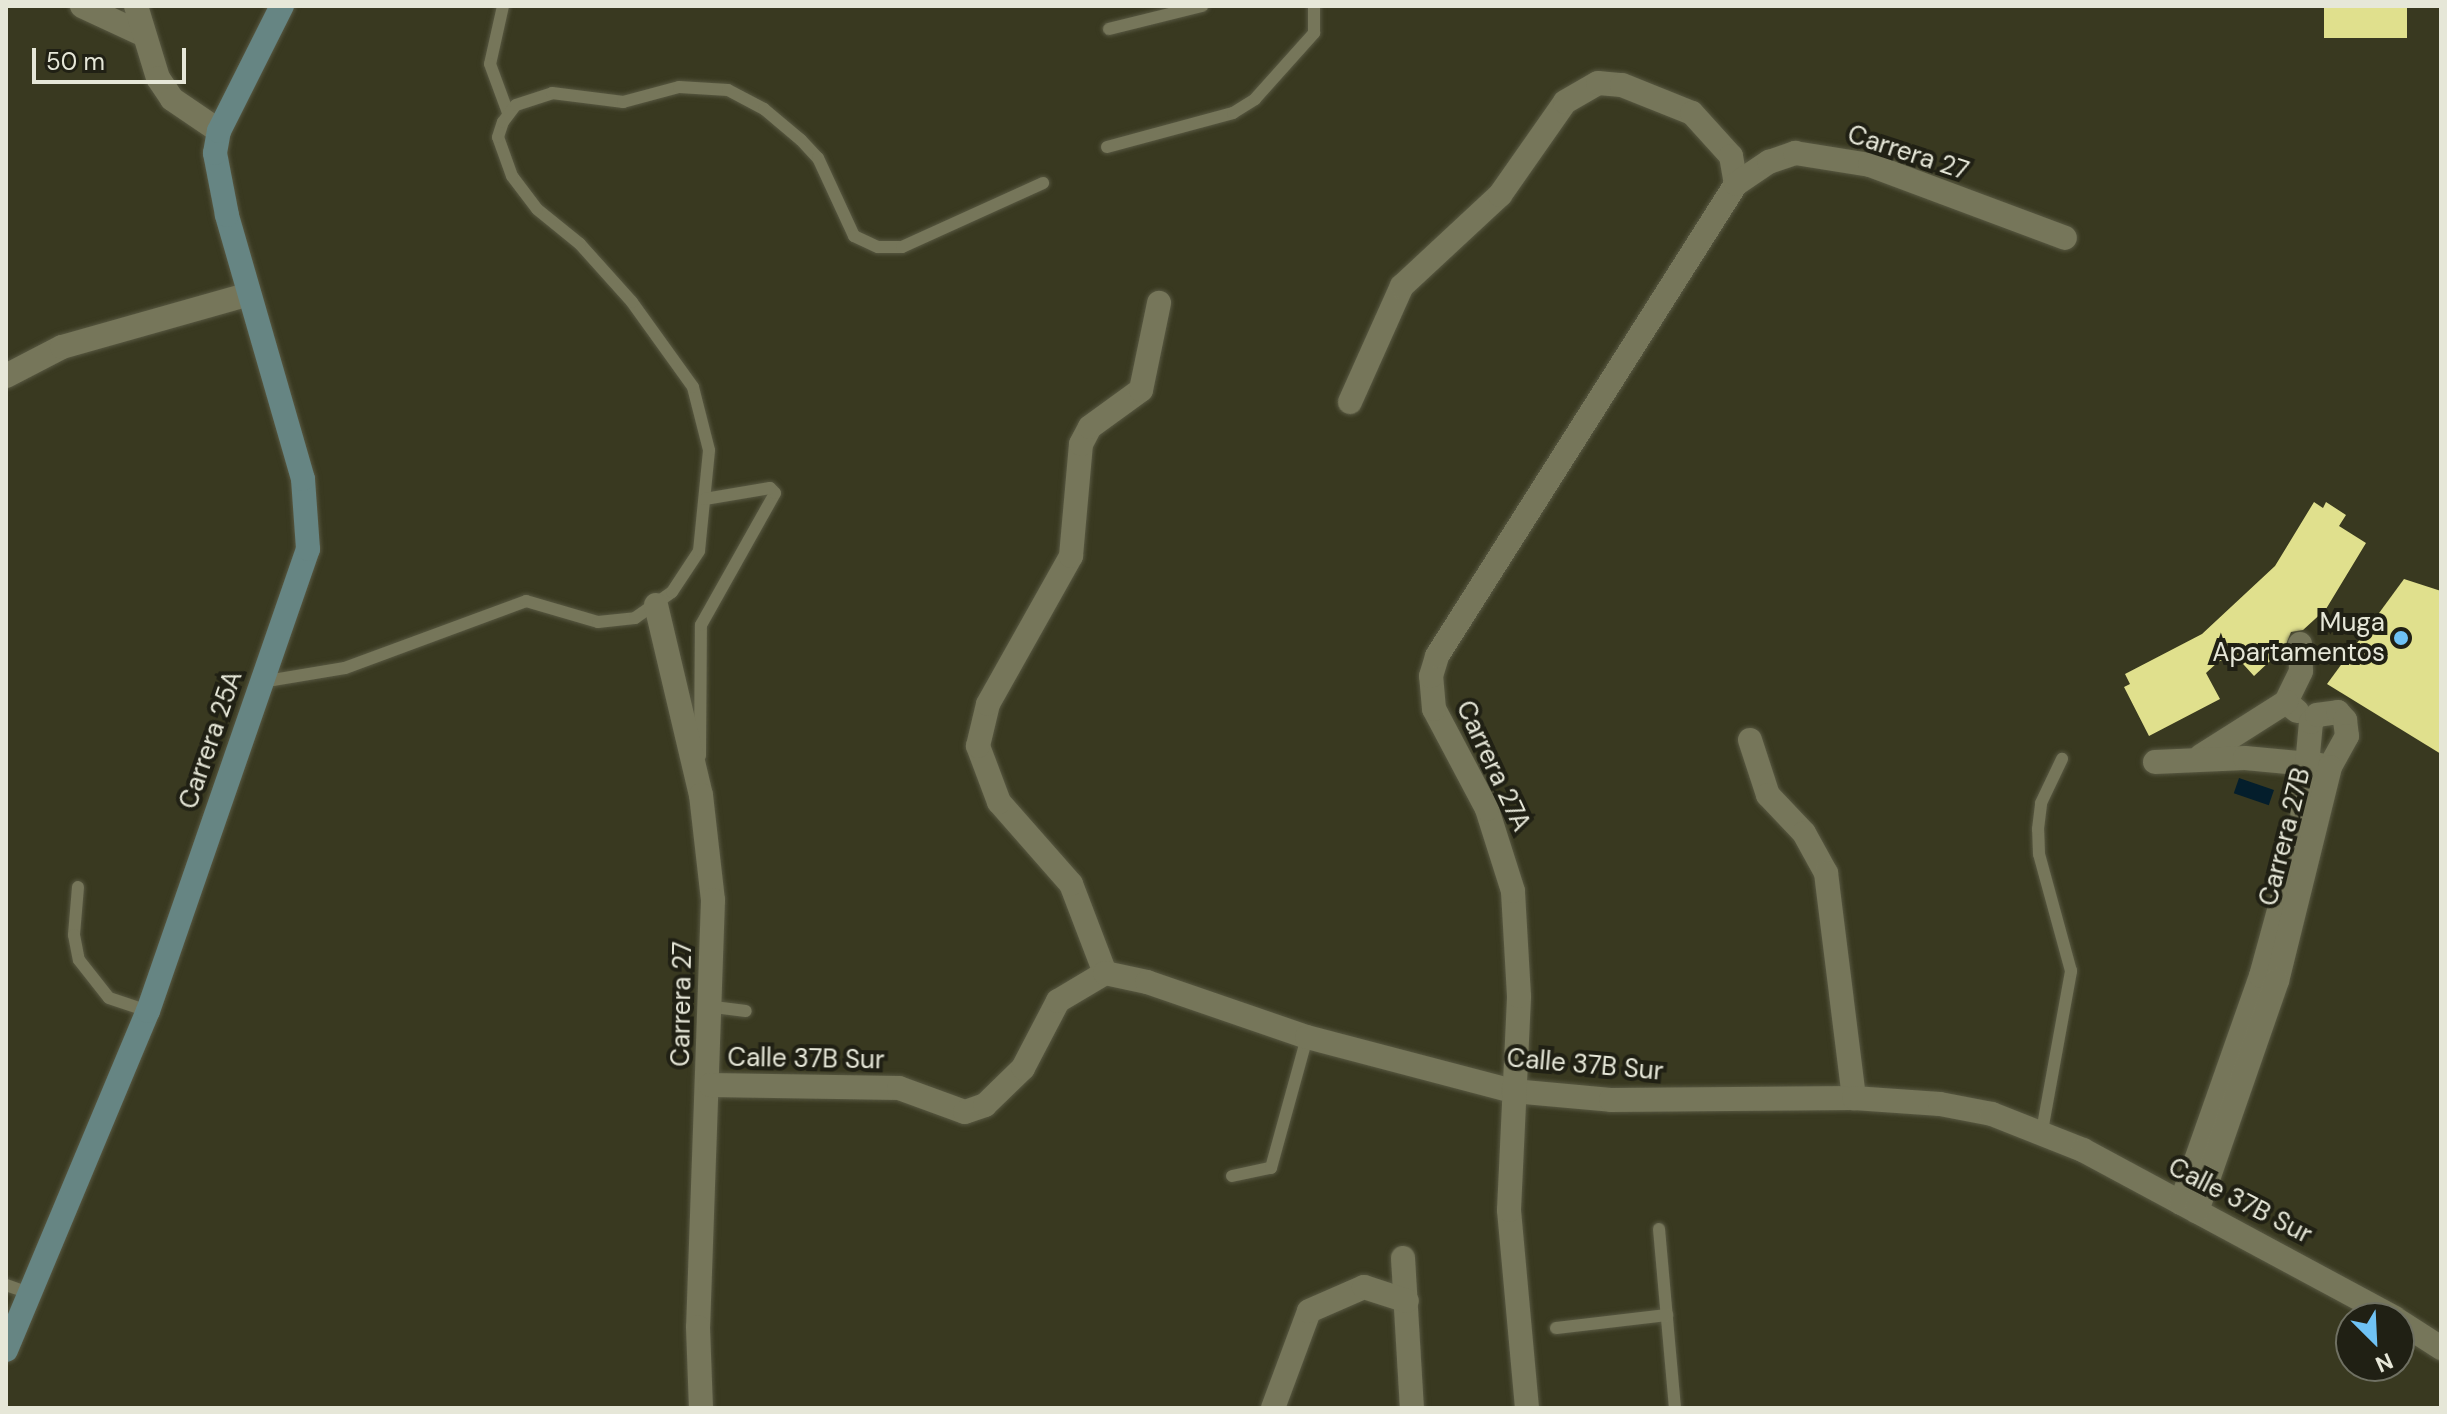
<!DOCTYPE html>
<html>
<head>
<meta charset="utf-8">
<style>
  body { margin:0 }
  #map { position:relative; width:2447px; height:1414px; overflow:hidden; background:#393920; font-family:"DM Sans",sans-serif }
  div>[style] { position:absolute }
  .water>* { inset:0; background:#041e2c; transform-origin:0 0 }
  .building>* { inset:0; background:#e0e08d; transform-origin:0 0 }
  .roads { filter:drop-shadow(0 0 2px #585842) drop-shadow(0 0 2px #585842) }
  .lane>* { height:12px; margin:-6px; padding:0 6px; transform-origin:6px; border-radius:6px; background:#76765a }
  .street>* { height:24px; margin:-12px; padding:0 12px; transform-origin:12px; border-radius:12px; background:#76765a }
  .secondary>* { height:24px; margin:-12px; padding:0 12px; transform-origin:12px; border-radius:12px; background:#668583 }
  .dots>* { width:22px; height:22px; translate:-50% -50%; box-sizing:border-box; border:4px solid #202014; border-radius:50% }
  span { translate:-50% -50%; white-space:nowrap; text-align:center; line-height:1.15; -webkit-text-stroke:8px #202014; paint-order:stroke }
  .street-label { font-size:26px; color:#e6e7d8 }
  .poi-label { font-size:26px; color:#e6e7d8 }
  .right { translate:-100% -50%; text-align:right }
  .frame { position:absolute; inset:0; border:8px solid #e6e7d8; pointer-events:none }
  .north { position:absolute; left:2335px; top:1302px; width:80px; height:80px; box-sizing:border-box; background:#202014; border:2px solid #6f7062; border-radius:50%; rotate:156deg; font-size:22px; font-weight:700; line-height:32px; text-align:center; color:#e6e7d8 }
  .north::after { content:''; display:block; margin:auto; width:28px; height:36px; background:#6fc2f4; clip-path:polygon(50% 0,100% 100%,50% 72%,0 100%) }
  .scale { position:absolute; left:32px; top:48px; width:154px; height:36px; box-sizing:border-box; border:4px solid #e6e7d8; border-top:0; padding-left:10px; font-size:24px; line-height:28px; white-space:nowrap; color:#e6e7d8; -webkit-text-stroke:6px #202014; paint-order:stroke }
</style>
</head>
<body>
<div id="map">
  <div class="water">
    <div style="left:2239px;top:778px;width:37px;height:16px;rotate:19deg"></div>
  </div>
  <div class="building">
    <div style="left:2324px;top:6px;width:83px;height:32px"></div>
    <div style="clip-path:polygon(2314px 502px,2323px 508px,2326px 502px,2346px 515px,2339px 526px,2366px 543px,2326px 609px,2303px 630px,2291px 632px,2285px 647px,2254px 676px,2234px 654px,2218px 662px,2206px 673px,2220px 699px,2149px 736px,2124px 687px,2130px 684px,2125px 674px,2202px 634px,2275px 566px)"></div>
    <div style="clip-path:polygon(2404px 579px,2441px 591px,2441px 754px,2327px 684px)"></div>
  </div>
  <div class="roads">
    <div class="lane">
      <div style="left:503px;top:6px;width:59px;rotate:102.6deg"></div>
      <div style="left:490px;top:64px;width:52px;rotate:69.8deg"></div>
      <div style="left:1109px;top:29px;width:96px;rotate:-13.9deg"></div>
      <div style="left:1107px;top:147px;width:131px;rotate:-15.1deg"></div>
      <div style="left:1233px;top:113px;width:26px;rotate:-32deg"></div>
      <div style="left:1255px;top:99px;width:89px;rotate:-48.2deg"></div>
      <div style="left:1314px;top:33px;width:27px;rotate:-90deg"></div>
      <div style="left:261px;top:682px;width:85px;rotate:-9.5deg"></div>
      <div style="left:345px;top:668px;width:193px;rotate:-20.3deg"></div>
      <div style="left:526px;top:601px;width:75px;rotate:16.3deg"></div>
      <div style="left:598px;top:622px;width:37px;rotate:-6deg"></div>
      <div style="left:635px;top:618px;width:45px;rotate:-35.1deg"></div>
      <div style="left:672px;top:592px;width:49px;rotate:-56.6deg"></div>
      <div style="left:699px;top:551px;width:101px;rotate:-84.3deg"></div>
      <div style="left:709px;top:450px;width:65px;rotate:-104.3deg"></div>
      <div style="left:693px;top:387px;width:105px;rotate:-125.7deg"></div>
      <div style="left:632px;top:302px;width:78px;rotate:-131.9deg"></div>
      <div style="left:580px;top:244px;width:55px;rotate:-140.9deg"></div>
      <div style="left:537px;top:209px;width:41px;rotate:-127.1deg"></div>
      <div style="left:512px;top:176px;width:41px;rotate:-109.7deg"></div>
      <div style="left:498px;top:137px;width:16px;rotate:-72deg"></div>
      <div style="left:503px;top:122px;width:21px;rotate:-53deg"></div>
      <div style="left:516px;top:105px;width:38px;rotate:-18deg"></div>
      <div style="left:552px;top:93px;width:72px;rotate:7.2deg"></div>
      <div style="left:623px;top:102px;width:58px;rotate:-15deg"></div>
      <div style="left:679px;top:87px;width:49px;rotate:3.5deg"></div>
      <div style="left:728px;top:90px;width:41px;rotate:27.8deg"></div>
      <div style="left:764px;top:109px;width:48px;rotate:40deg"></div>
      <div style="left:801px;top:140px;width:25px;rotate:47deg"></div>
      <div style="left:818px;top:158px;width:86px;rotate:65.2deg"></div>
      <div style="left:854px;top:236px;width:26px;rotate:25deg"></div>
      <div style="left:878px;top:247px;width:24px"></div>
      <div style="left:902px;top:247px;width:155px;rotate:-24.4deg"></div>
      <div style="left:700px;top:756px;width:131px;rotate:-89.6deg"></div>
      <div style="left:701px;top:625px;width:151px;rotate:-60.7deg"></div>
      <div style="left:775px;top:493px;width:7px;rotate:-135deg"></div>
      <div style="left:770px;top:488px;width:66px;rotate:170.4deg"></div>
      <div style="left:78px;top:887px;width:48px;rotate:94.8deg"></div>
      <div style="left:74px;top:935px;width:25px;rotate:79deg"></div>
      <div style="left:79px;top:960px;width:48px;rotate:51.7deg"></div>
      <div style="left:109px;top:998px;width:41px;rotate:18.4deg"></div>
      <div style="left:706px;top:1006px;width:40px;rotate:7.1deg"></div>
      <div style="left:2042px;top:1131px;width:163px;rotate:-79.7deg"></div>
      <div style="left:2071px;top:971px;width:121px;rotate:-105.3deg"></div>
      <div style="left:2039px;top:854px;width:25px;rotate:-92deg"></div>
      <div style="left:2038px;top:829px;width:26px;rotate:-83deg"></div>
      <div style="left:2041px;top:803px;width:49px;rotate:-64.5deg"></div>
      <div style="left:1232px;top:1176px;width:40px;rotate:-12deg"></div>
      <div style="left:1271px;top:1168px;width:136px;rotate:-74.6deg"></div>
      <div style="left:1659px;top:1229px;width:180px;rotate:84.9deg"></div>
      <div style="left:6px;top:1285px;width:24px;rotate:19deg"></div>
      <div style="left:1556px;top:1328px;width:112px;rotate:-6.7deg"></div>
    </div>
    <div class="street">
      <div style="left:82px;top:6px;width:66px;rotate:25deg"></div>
      <div style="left:136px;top:6px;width:75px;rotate:73deg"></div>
      <div style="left:158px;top:78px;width:25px;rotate:56deg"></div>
      <div style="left:172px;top:99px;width:57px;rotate:34.2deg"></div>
      <div style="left:6px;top:376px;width:63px;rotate:-27.4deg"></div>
      <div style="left:62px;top:347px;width:194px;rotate:-15.8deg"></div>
      <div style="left:1350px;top:402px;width:127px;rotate:-65.9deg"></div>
      <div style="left:1402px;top:286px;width:134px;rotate:-42.9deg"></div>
      <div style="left:1500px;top:195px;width:113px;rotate:-55deg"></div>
      <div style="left:1565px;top:102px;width:38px;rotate:-30deg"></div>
      <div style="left:1598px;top:83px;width:24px;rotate:5deg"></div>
      <div style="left:1622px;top:85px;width:75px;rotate:21.8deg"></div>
      <div style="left:1692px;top:113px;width:58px;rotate:47.8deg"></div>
      <div style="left:1731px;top:156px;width:28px;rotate:80deg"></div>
      <div style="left:656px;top:605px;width:195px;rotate:76.7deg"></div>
      <div style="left:701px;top:795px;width:106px;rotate:83.5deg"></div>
      <div style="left:713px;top:900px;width:427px;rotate:92deg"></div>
      <div style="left:698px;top:1327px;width:81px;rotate:87.9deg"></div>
      <div style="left:2297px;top:711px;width:14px;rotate:-141deg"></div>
      <div style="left:2286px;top:702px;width:34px;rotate:-64deg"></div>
      <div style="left:2301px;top:671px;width:27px;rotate:-92deg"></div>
      <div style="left:1750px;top:740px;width:58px;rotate:71.9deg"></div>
      <div style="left:1768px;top:795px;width:52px;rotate:46.5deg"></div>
      <div style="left:1804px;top:833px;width:46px;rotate:61.2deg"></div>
      <div style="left:1826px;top:873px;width:227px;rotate:82.9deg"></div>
      <div style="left:2201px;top:756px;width:101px;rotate:-32.4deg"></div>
      <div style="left:2155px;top:762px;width:90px;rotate:-2.5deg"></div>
      <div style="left:2245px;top:758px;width:75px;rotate:5.3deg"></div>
      <div style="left:1105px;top:973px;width:95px;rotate:-110.9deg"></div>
      <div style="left:1071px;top:884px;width:109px;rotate:-131.3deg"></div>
      <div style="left:999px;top:802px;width:60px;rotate:-110.6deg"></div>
      <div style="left:978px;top:746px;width:43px;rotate:-76.6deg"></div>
      <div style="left:988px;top:704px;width:170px;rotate:-60.7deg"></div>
      <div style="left:1071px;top:556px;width:112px;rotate:-84.9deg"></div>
      <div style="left:1081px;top:444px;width:19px;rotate:-62deg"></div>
      <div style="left:1090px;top:427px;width:63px;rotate:-36deg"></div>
      <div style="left:1141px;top:390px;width:89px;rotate:-78.3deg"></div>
      <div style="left:710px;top:1085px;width:189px;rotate:0.9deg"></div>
      <div style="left:899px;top:1088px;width:70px;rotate:20deg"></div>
      <div style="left:965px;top:1112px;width:21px;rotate:-19deg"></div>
      <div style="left:985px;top:1105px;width:53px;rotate:-44.2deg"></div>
      <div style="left:1023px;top:1068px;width:76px;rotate:-62.4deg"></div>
      <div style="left:1058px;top:1001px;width:55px;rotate:-30.8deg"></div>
      <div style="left:1105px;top:973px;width:43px;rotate:12.1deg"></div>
      <div style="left:1147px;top:982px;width:169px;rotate:19deg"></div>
      <div style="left:1307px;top:1037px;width:213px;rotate:14.7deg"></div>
      <div style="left:1513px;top:1091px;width:98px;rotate:5.2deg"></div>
      <div style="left:1611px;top:1100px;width:243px;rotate:-0.5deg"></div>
      <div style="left:1854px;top:1098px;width:86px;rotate:4deg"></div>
      <div style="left:1940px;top:1104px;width:53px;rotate:10.9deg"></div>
      <div style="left:1992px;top:1114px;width:98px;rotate:21.6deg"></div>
      <div style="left:2083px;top:1150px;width:354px;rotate:28.3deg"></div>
      <div style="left:2181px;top:1203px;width:241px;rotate:-70.6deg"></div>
      <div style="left:2261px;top:976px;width:151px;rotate:-74.7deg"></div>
      <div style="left:2301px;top:830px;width:108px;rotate:-84.7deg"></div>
      <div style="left:2311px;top:722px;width:9px;rotate:-49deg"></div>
      <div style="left:2317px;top:715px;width:21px;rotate:-8deg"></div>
      <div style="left:2338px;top:712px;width:11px;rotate:49deg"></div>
      <div style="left:2345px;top:720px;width:16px;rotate:83deg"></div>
      <div style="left:2347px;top:736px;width:35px;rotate:119deg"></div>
      <div style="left:2330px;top:767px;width:220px;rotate:103.9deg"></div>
      <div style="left:2277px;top:981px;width:244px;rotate:109.2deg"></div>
      <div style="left:1403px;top:1258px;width:150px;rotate:86.6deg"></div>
      <div style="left:2399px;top:1321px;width:50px;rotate:32.7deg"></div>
      <div style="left:1273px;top:1408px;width:103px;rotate:-69.6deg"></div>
      <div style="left:1309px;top:1311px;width:60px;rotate:-23.6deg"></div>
      <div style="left:1364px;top:1287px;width:45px;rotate:18deg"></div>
      <div style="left:1527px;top:1408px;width:199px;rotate:-95.2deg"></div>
      <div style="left:1509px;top:1210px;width:214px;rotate:-87.3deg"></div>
      <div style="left:1519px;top:996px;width:105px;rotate:-93.3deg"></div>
      <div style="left:1513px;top:891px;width:86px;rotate:-107.6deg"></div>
      <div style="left:1487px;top:809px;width:113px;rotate:-117.9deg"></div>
      <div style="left:1434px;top:709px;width:33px;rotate:-95deg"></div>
      <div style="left:1431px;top:676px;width:21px;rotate:-73deg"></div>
      <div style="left:1437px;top:656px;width:559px;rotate:-57.65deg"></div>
      <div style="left:1736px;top:184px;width:40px;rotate:-34deg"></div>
      <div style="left:1769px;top:162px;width:28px;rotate:-19deg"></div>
      <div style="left:1795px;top:153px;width:76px;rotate:9.1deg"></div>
      <div style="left:1870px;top:165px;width:208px;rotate:20.5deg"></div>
    </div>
    <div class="secondary">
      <div style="left:6px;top:1350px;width:368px;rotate:-67.3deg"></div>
      <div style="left:148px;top:1011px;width:489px;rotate:-70.9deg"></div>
      <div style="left:308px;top:549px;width:70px;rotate:-94.1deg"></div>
      <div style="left:303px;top:479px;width:275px;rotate:-106.1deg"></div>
      <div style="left:227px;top:215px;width:63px;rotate:-101deg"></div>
      <div style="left:215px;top:153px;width:22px;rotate:-80deg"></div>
      <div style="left:219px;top:131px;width:140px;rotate:-63.3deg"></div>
    </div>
  </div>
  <div class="dots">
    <div style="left:2401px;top:638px;background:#6fc2f4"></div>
  </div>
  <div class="street-label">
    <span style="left:1908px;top:153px;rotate:18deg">Carrera 27</span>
    <span style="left:211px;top:740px;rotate:-71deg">Carrera 25A</span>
    <span style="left:1493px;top:766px;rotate:65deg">Carrera 27A</span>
    <span style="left:2285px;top:837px;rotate:-76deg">Carrera 27B</span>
    <span style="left:682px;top:1004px;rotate:-89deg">Carrera 27</span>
    <span style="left:806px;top:1059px;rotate:1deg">Calle 37B Sur</span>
    <span style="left:1585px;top:1065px;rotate:5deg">Calle 37B Sur</span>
    <span style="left:2240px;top:1201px;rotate:27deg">Calle 37B Sur</span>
  </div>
  <div class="poi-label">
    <span class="right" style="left:2385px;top:638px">Muga<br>Apartamentos</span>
  </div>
  <div class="frame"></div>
  <div class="north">N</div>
  <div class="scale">50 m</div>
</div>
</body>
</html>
